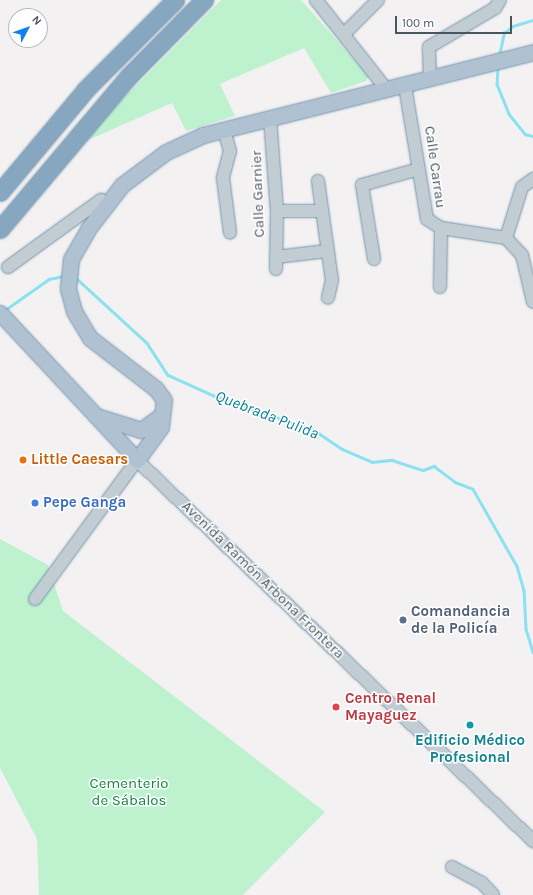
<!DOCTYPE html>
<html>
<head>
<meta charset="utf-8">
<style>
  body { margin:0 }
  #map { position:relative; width:533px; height:895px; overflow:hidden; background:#f3f1f1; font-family:Karla,sans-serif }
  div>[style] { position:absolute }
  .green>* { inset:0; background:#bef2cf }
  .stream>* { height:2.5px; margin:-1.25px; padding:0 1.25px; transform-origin:1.25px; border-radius:1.25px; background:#8ae2f0 }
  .roads { filter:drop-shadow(0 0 1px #7292ad) drop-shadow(0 0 1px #7292ad) }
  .minor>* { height:12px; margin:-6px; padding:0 6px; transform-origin:6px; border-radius:6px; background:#c1ccd3 }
  .major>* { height:15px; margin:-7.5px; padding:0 7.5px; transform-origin:7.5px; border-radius:7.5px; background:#b0c2d1 }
  .highway>* { height:17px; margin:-8.5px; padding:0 8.5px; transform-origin:8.5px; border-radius:8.5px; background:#87a7c1 }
  .dots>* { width:11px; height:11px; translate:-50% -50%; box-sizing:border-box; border:2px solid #fff; border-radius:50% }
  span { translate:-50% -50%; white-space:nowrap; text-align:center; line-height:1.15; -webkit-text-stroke:3px #fff; paint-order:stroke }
  .street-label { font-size:15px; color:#485660 }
  .food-label { font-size:15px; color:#c56008; font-weight:700 }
  .left { translate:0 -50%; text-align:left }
  .shop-label { font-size:15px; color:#366cbe; font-weight:700 }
  .service-label { font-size:15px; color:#4e5e75; font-weight:700 }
  .health-label { font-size:15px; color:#be3a42; font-weight:700 }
  .culture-label { font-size:15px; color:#0d838f; font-weight:700 }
  .park-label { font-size:15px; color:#138645 }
  .water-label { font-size:16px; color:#087f93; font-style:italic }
  .north { position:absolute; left:8px; top:8px; width:40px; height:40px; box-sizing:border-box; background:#fff; border:1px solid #b6bbbf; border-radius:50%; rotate:49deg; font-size:11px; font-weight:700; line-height:16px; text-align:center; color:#485660 }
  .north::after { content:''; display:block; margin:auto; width:14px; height:18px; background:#117fed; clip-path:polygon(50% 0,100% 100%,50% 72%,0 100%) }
  .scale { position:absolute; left:395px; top:16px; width:117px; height:18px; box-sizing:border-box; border:2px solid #485660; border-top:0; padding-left:5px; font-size:12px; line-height:14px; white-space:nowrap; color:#485660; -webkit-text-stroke:3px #fff; paint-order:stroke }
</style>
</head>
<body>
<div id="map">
  <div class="green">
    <div style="clip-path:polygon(221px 0,301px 0,369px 76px,366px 81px,331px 93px,304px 48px,220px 84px,235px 116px,186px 131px,172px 103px,77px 145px)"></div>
    <div style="clip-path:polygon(0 539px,48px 565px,63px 611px,325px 812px,243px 895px,39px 895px,37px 839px,0 768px)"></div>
  </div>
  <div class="stream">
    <div style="left:499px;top:56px;width:24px;rotate:-78deg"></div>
    <div style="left:504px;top:33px;width:11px;rotate:-38deg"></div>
    <div style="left:513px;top:26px;width:21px;rotate:-17deg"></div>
    <div style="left:498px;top:67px;width:17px;rotate:93deg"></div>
    <div style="left:497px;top:84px;width:32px;rotate:68deg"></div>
    <div style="left:509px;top:114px;width:26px;rotate:51deg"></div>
    <div style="left:525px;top:134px;width:8px;rotate:14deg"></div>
    <div style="left:75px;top:277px;width:98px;rotate:42.5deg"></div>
    <div style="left:147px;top:343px;width:38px;rotate:57deg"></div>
    <div style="left:168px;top:375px;width:56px;rotate:24.3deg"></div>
    <div style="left:219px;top:398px;width:100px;rotate:18.6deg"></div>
    <div style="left:314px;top:430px;width:34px;rotate:34deg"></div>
    <div style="left:342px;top:449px;width:33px;rotate:23deg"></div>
    <div style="left:372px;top:462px;width:20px;rotate:-6deg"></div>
    <div style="left:392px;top:460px;width:33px;rotate:18deg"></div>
    <div style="left:423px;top:470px;width:12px;rotate:-20deg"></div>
    <div style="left:434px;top:466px;width:26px;rotate:37deg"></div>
    <div style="left:455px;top:482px;width:19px;rotate:21deg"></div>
    <div style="left:473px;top:489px;width:89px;rotate:60.3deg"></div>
    <div style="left:517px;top:566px;width:25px;rotate:74deg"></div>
    <div style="left:524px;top:590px;width:39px;rotate:87deg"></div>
    <div style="left:526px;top:629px;width:24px;rotate:73deg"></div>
    <div style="left:5px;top:310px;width:54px;rotate:-35.2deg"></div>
    <div style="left:49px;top:279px;width:14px;rotate:-12deg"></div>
  </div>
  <div class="roads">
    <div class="minor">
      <div style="left:316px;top:0;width:115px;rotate:51.7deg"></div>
      <div style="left:344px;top:34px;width:48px;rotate:-45deg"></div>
      <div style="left:430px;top:79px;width:32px;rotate:-92deg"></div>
      <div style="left:429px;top:47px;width:77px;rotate:-30.6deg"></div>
      <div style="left:495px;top:8px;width:9px;rotate:-58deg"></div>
      <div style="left:405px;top:86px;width:135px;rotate:80.6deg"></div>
      <div style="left:427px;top:219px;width:17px;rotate:33deg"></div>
      <div style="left:441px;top:228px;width:66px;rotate:8.7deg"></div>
      <div style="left:506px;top:238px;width:23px;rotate:47deg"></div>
      <div style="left:522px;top:255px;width:48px;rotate:76.8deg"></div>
      <div style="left:270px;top:118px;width:93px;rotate:85.7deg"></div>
      <div style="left:277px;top:211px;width:58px;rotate:91deg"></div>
      <div style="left:224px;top:130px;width:22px;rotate:74deg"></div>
      <div style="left:230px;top:151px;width:28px;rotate:105deg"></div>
      <div style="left:223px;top:178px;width:55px;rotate:82.7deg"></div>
      <div style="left:318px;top:181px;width:100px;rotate:82deg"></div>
      <div style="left:332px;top:280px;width:18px;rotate:103deg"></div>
      <div style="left:277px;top:211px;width:44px"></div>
      <div style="left:506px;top:238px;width:53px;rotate:-72.6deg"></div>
      <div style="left:522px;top:187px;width:14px;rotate:-36deg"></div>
      <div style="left:276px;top:257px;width:51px;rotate:-6.7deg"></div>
      <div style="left:374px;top:259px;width:75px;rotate:-99.2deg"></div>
      <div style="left:362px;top:185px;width:59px;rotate:-15.7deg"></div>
      <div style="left:8px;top:267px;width:115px;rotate:-35.8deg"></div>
      <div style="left:440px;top:287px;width:59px;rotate:-89deg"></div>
      <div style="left:35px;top:599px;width:172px;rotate:-53.7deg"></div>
      <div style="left:137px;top:460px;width:550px;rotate:43.89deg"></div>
      <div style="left:452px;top:867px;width:34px;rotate:28deg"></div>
      <div style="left:482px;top:883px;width:16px;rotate:47deg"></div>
    </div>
    <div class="major">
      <div style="left:0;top:313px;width:201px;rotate:47deg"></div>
      <div style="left:137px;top:460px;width:41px;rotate:-54deg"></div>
      <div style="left:161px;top:427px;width:27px;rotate:-84deg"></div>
      <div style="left:164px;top:400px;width:14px;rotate:-126deg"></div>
      <div style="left:156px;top:389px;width:83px;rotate:-142.3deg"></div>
      <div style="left:90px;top:338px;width:31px;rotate:-121deg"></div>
      <div style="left:74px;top:311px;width:24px;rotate:-105deg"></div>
      <div style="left:68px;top:288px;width:29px;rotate:-84deg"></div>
      <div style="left:71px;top:259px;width:34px;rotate:-60deg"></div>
      <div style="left:88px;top:229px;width:56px;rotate:-52.3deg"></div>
      <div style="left:122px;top:185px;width:55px;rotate:-36.9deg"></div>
      <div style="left:166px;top:152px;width:41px;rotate:-24.7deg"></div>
      <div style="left:203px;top:135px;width:340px;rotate:-14.1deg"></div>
      <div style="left:96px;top:416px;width:47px;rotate:17.3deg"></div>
      <div style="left:141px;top:430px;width:26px;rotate:-36deg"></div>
    </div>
    <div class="highway">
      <div style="left:0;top:192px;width:134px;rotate:-50.1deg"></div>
      <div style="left:86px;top:89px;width:126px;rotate:-45deg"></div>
      <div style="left:0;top:229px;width:200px;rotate:-49.9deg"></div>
      <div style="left:129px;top:76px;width:107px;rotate:-45.4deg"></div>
    </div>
  </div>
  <div class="dots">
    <div style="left:23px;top:460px;background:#e8710a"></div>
    <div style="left:35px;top:503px;background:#3f7fe0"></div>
    <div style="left:403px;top:620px;background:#5c6f8a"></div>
    <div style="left:336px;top:707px;background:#e0444e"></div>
    <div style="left:470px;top:725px;background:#0f9aa8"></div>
  </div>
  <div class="street-label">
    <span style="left:435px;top:167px;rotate:82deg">Calle Carrau</span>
    <span style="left:258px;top:194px;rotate:-92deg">Calle Garnier</span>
    <span style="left:263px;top:580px;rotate:44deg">Avenida Ramón Arbona Frontera</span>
  </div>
  <div class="food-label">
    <span class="left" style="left:31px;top:460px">Little Caesars</span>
  </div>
  <div class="shop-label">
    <span class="left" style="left:43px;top:503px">Pepe Ganga</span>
  </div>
  <div class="service-label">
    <span class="left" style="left:411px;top:620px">Comandancia<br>de la Policía</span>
  </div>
  <div class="health-label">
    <span class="left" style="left:345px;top:707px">Centro Renal<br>Mayaguez</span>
  </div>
  <div class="culture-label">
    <span style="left:470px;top:749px">Edificio Médico<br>Profesional</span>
  </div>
  <div class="park-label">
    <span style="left:129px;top:792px">Cementerio<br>de Sábalos</span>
  </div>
  <div class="water-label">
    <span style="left:267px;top:415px;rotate:21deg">Quebrada Pulida</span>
  </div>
  <div class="north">N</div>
  <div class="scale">100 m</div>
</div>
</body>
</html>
